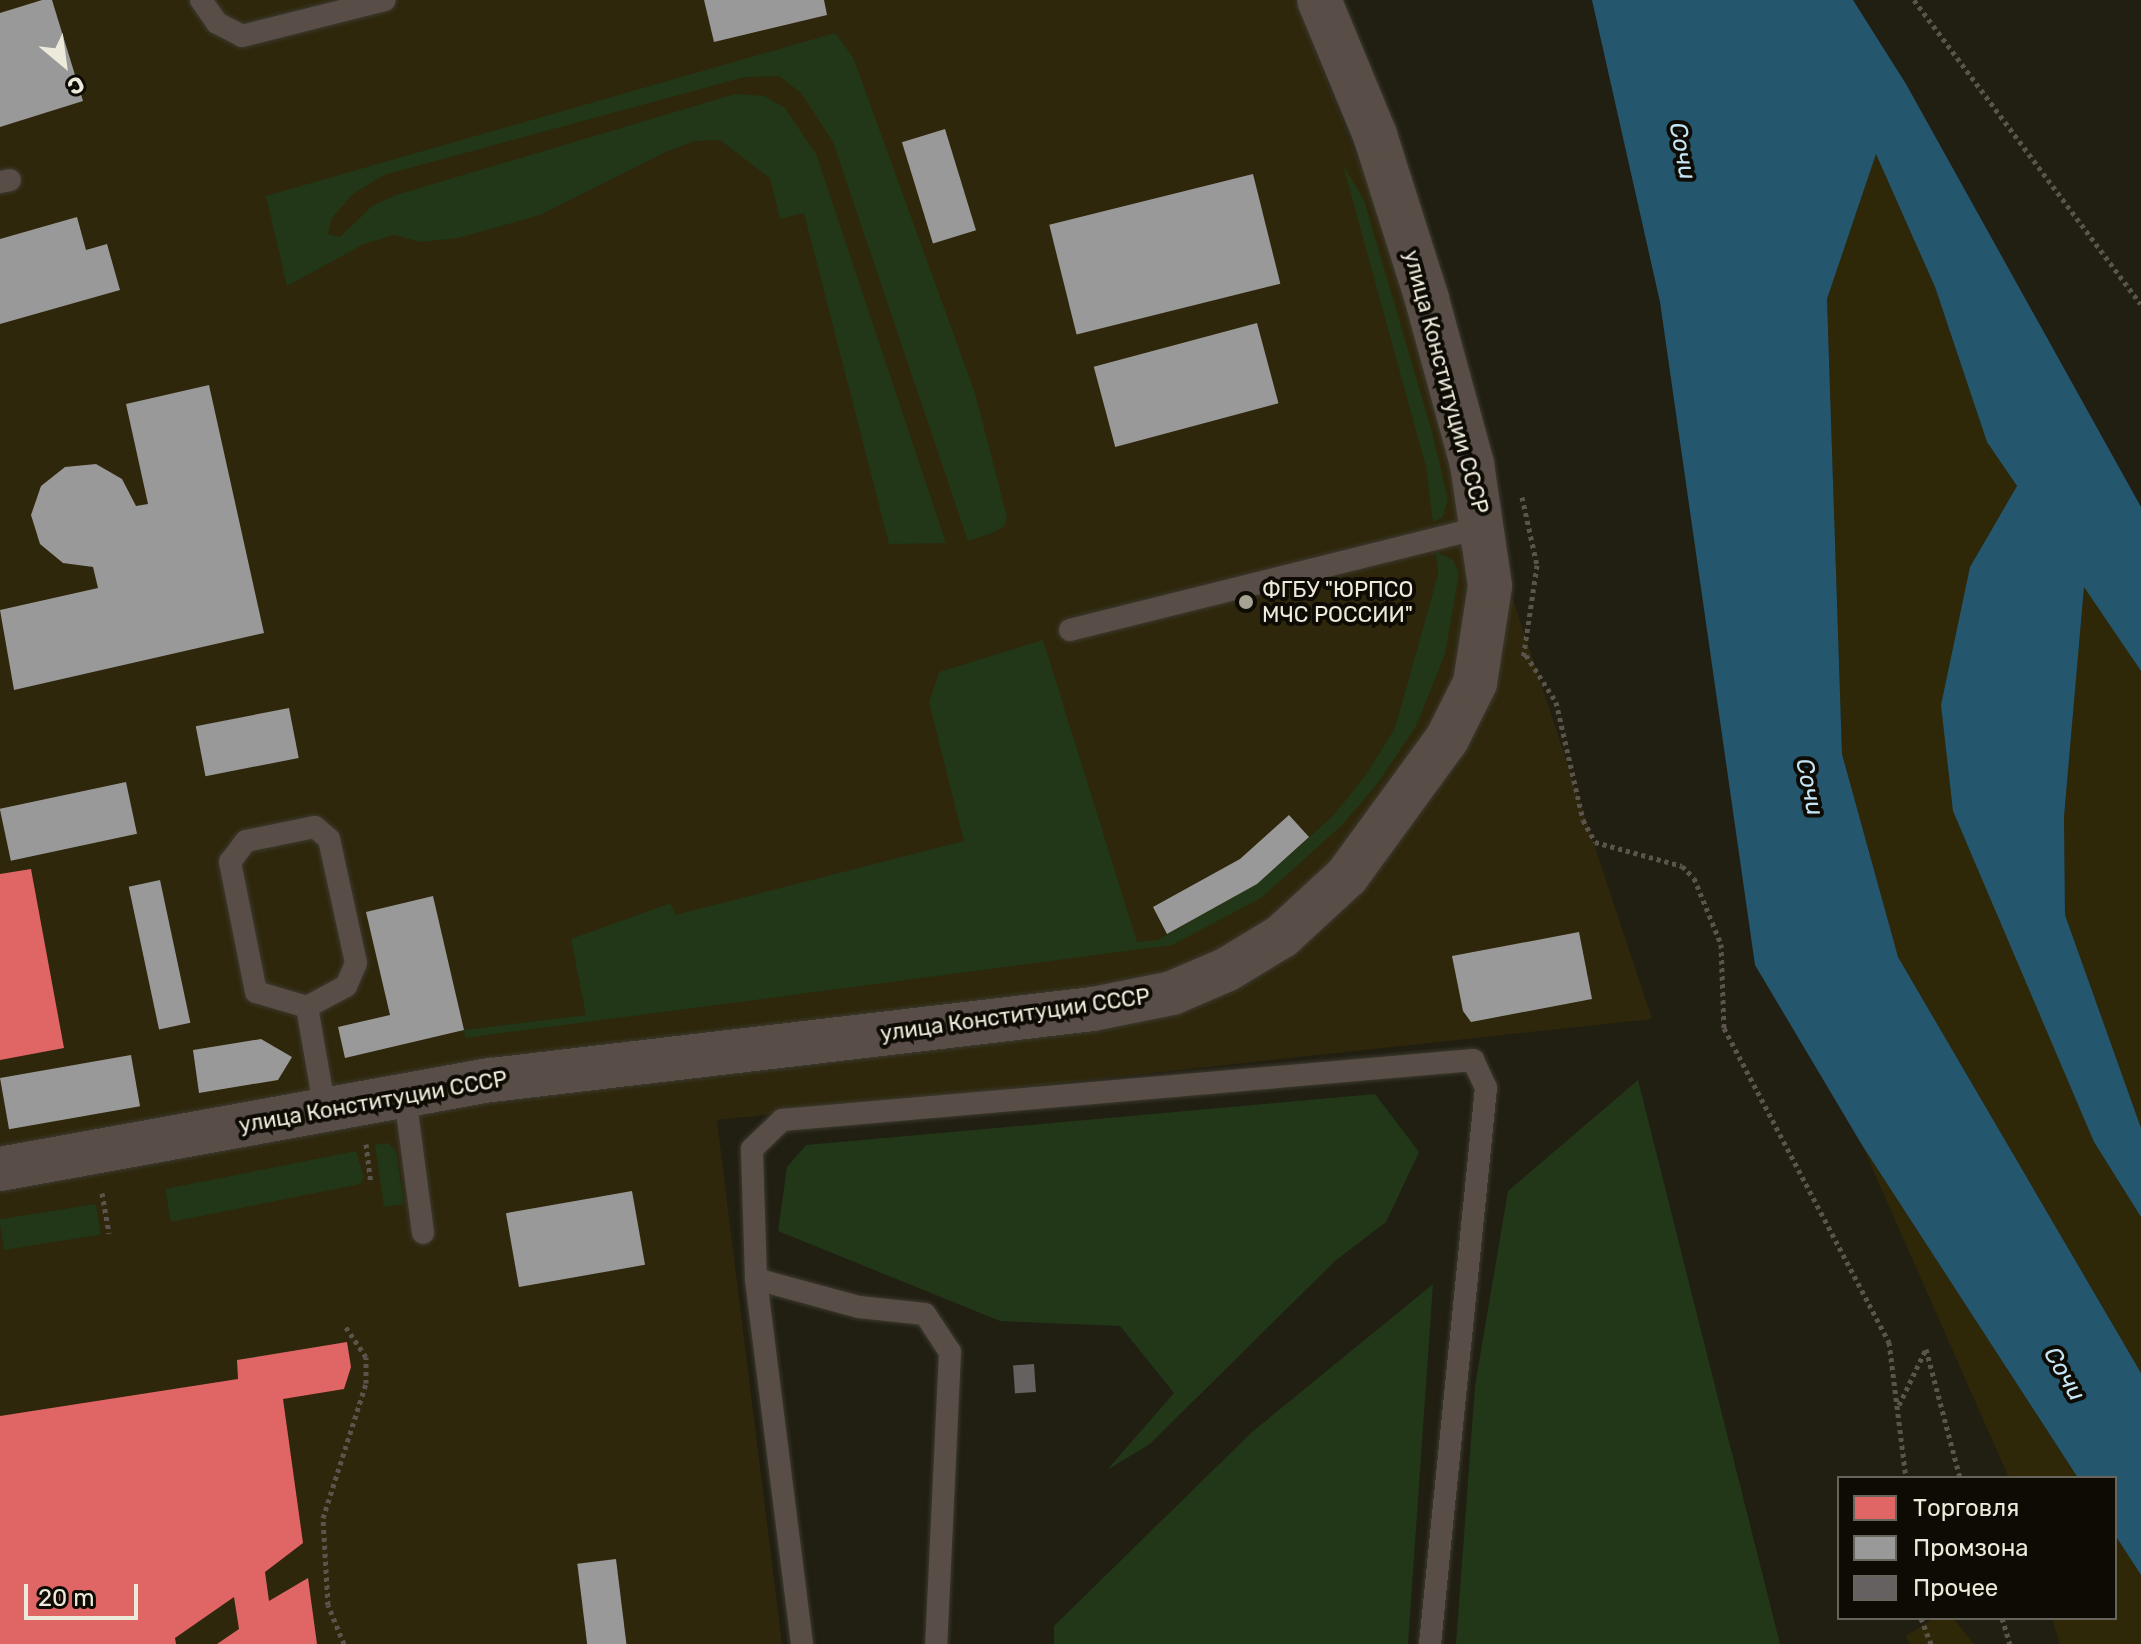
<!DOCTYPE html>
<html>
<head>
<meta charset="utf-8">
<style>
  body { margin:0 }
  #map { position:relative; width:2141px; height:1644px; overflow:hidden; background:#211e12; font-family:Rubik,sans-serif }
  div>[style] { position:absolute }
  .built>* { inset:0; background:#2e270b }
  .green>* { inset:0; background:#213718; transform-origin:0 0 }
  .sand>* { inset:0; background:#2f2808 }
  .water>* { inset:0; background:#24566d }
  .shops>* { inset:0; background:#e06666 }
  .industry>* { inset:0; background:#999; transform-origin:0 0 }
  .building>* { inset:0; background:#646160; transform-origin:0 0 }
  .path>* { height:5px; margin-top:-2.5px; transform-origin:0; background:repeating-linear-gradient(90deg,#5b544d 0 4px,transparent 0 8px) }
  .roads { filter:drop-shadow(0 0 2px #3c3a30) drop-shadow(0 0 2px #3c3a30) }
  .lane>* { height:22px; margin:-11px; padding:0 11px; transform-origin:11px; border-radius:11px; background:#594e47 }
  .street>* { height:44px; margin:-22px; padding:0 22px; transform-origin:22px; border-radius:22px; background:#594e47 }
  .dots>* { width:22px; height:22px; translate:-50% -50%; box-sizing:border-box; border:4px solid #0e0b04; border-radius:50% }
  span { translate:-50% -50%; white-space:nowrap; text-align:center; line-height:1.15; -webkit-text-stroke:8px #0e0b04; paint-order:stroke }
  .street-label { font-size:22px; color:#edeadc }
  .poi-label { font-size:22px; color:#edeadc }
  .left { translate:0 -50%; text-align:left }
  .water-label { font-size:24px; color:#c6e5f6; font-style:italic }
  .legend { position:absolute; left:1837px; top:1476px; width:280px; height:144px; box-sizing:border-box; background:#0e0b04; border:2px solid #67645a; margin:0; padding:10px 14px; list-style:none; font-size:24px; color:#edeadc }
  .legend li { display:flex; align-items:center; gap:16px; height:40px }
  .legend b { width:40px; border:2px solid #67645a }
  .north { position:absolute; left:24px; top:24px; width:80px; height:80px; -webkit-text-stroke:6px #0e0b04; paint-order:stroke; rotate:151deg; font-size:22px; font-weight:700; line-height:32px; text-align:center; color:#edeadc }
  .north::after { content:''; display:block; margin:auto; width:28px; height:36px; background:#edeadc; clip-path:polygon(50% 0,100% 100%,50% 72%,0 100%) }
  .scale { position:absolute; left:24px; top:1584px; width:114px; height:36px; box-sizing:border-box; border:4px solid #edeadc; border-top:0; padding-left:10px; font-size:24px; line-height:28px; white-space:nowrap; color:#edeadc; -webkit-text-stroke:6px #0e0b04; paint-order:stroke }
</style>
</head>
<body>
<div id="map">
  <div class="built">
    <div style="clip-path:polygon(0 0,1295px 0,1420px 318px,1652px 1019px,717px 1120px,782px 1644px,0 1644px)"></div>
  </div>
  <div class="green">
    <div style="clip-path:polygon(835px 33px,853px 57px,975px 393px,1007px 517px,1005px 526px,992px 533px,968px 541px,833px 142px,801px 93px,779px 76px,745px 77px,384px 175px,353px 194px,331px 219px,328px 234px,340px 237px,372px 206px,396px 195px,735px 94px,764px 96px,785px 108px,816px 154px,946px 543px,889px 544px,804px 213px,780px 219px,770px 178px,720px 140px,695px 141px,668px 151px,540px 215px,458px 238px,420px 242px,394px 235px,364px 244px,287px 286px,266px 196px)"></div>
    <div style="clip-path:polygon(1343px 165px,1364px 200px,1432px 432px,1448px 500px,1442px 518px,1433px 522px,1426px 467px)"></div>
    <div style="clip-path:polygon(1436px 552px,1453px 560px,1459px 573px,1445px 654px,1416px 726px,1378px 783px,1341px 826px,1261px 898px,1172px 945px,465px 1038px,464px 1030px,586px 1015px,571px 939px,671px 903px,675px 915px,964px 841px,929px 702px,939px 672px,1043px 640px,1137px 942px,1158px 940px,1257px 884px,1333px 816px,1366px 775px,1395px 728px,1438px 575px)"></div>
    <div style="clip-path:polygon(1638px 1080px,1780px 1644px,1456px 1644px,1475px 1386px,1508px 1191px)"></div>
    <div style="clip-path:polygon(1375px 1094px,1419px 1152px,1386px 1222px,1335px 1261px,1150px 1444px,1107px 1470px,1174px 1393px,1120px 1326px,1000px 1321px,778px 1231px,787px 1167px,806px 1145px)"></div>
    <div style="clip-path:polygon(388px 1143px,396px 1151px,404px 1204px,384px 1207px,375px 1145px)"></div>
    <div style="clip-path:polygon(356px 1151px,364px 1177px,360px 1184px,171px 1222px,165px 1189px)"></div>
    <div style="left:96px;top:1204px;width:31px;height:98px;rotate:81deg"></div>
    <div style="clip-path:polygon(1433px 1284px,1408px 1644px,1054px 1644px,1054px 1626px,1252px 1432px)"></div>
  </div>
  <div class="sand">
    <div style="clip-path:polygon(1876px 153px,1935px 287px,1987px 442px,2017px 486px,1970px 567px,2094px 1142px,2141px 1217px,2141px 1373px,1898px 957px,1842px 754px,1827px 299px)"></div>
    <div style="clip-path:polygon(2084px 586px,2141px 671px,2141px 1128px,2065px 915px,2064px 817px)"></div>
    <div style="clip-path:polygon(1862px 1145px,2078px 1478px,2009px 1478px)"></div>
    <div style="clip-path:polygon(2115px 1535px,2141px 1575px,2141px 1644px,2060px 1644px,2052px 1618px,2115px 1618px)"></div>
    <div style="clip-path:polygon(1934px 1618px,1953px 1618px,1974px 1644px,1910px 1644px,1906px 1636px)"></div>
  </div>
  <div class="water">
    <div style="clip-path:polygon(1592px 0,1853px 0,1906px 84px,2141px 507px,2141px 671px,2084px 587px,2064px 817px,2065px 915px,2141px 1128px,2141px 1217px,2094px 1142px,1953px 811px,1941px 705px,1970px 567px,2017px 486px,1987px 442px,1935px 287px,1876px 154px,1827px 299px,1842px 754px,1898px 957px,2141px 1373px,2141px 1575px,2115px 1535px,2115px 1478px,2078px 1478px,1862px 1145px,1755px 965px,1660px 302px)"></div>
  </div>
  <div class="shops">
    <div style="clip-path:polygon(31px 869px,64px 1048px,0 1060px,0 874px)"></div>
    <div style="clip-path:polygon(347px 1342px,351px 1367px,344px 1389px,283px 1399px,303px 1543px,265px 1572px,269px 1601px,308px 1578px,317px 1644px,217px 1644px,239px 1629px,234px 1597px,175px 1638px,176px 1644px,0 1644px,0 1416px,238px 1379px,237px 1360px)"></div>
  </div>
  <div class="industry">
    <div style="clip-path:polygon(42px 0,52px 0,83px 101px,0 127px,0 13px)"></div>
    <div style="clip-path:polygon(704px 0,824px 0,827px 15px,714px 42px)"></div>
    <div style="left:945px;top:129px;width:106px;height:45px;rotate:73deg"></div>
    <div style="left:1253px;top:174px;width:113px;height:210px;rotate:76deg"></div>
    <div style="clip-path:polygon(77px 217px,86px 250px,107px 244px,120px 290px,0 324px,0 239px)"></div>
    <div style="left:1257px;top:323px;width:83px;height:169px;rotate:75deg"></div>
    <div style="clip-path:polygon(209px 385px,264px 633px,14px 690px,0 610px,98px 588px,93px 567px,63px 563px,40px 544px,31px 515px,41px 486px,65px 467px,96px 464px,122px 479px,136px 506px,148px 504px,126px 404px)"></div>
    <div style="left:289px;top:708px;width:51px;height:95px;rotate:79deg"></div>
    <div style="left:126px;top:782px;width:53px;height:129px;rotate:78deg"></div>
    <div style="clip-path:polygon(1289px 815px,1309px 837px,1257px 884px,1167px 934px,1153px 907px,1240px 859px)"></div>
    <div style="left:160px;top:880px;width:146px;height:32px;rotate:78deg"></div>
    <div style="clip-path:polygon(433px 896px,464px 1030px,345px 1058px,338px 1027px,390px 1015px,366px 912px)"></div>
    <div style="clip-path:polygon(1579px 932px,1592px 999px,1471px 1022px,1463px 1011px,1452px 956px)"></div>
    <div style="clip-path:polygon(261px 1039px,292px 1057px,278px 1080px,199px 1093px,193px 1050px)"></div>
    <div style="left:131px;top:1055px;width:52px;height:133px;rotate:80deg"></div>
    <div style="left:632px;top:1191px;width:75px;height:128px;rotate:80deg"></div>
    <div style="left:616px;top:1559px;width:86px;height:39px;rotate:83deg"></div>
  </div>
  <div class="building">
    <div style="left:1034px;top:1364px;width:28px;height:21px;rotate:86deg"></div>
  </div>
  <div class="path">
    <div style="left:1914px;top:0;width:379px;rotate:53.3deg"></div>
    <div style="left:1522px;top:497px;width:70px;rotate:77.6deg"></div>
    <div style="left:1537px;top:565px;width:96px;rotate:98.4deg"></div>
    <div style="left:1526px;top:655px;width:56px;rotate:57.4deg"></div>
    <div style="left:1556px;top:702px;width:121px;rotate:77.1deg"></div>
    <div style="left:1583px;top:820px;width:25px;rotate:61deg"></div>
    <div style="left:1595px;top:842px;width:90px;rotate:15.4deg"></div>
    <div style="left:1682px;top:866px;width:17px;rotate:45deg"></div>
    <div style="left:1694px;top:878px;width:71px;rotate:67.8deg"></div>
    <div style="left:1721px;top:944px;width:84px;rotate:88deg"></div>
    <div style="left:1724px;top:1028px;width:355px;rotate:62.3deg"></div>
    <div style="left:1889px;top:1342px;width:137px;rotate:82.9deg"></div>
    <div style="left:366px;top:1144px;width:39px;rotate:83deg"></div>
    <div style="left:102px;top:1193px;width:41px;rotate:80.1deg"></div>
    <div style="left:1899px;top:1405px;width:62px;rotate:-64.3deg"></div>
    <div style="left:1926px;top:1349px;width:133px;rotate:75.2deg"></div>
    <div style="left:1921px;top:1618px;width:28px;rotate:69deg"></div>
    <div style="left:2002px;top:1618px;width:27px;rotate:73deg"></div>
    <div style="left:344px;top:1644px;width:42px;rotate:-112.3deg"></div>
    <div style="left:328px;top:1605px;width:87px;rotate:-93.3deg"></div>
    <div style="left:323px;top:1518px;width:142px;rotate:-72.3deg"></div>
    <div style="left:366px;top:1383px;width:26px;rotate:-90deg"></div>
    <div style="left:366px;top:1357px;width:36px;rotate:-124deg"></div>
  </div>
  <div class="roads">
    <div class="lane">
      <div style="left:201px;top:0;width:28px;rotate:55deg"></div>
      <div style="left:217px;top:23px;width:28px;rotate:27deg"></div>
      <div style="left:242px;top:36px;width:147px;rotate:-14.1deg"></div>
      <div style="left:0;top:182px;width:10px;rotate:-11deg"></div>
      <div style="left:1070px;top:630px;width:427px;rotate:-14deg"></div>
      <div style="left:307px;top:1007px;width:53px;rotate:-163.6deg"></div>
      <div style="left:256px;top:992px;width:133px;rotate:-101.3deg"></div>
      <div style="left:230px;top:862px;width:26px;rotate:-53deg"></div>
      <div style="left:246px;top:841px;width:70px;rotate:-11.5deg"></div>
      <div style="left:315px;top:827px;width:18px;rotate:41deg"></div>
      <div style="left:329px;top:839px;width:127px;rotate:77.7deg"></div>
      <div style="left:356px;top:963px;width:25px;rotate:113deg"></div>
      <div style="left:346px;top:986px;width:44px;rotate:151.7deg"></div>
      <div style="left:307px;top:1007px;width:105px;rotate:80.1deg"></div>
      <div style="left:405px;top:1096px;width:138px;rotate:82.5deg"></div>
      <div style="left:756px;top:1279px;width:107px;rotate:15.2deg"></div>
      <div style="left:859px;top:1307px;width:66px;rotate:6.1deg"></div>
      <div style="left:925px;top:1314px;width:45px;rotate:56.7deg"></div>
      <div style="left:950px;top:1352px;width:292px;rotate:92.7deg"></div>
      <div style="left:802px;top:1644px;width:368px;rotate:-97.2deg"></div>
      <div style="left:756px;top:1279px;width:130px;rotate:-91.8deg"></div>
      <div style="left:752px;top:1149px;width:42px;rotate:-44deg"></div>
      <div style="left:782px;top:1120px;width:694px;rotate:-4.96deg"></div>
      <div style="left:1473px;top:1060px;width:31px;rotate:65deg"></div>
      <div style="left:1486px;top:1088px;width:559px;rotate:95.75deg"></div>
    </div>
    <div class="street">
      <div style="left:0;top:1169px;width:500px;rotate:-10.3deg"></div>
      <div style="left:492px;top:1080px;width:605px;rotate:-6.74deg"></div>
      <div style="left:1093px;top:1009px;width:81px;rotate:-11.4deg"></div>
      <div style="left:1172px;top:993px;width:59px;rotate:-23.1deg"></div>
      <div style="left:1226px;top:970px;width:66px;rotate:-31.3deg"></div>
      <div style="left:1282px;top:936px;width:88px;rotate:-42.7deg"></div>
      <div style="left:1347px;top:876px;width:170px;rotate:-53.9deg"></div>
      <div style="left:1447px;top:739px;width:63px;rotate:-63.4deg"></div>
      <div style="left:1475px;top:683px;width:98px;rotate:-81.2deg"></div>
      <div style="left:1490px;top:586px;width:123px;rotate:-98.4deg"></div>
      <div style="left:1472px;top:464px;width:171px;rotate:-105.3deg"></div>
      <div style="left:1427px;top:299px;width:172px;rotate:-107.6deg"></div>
      <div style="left:1375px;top:135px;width:146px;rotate:-112.5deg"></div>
    </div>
  </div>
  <div class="dots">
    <div style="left:1246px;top:602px;background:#a6a395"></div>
  </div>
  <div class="street-label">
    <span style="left:1446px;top:382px;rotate:75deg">улица Конституции СССР</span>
    <span style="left:1015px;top:1015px;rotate:-8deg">улица Конституции СССР</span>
    <span style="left:373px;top:1102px;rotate:-10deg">улица Конституции СССР</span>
  </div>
  <div class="poi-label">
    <span class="left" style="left:1262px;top:602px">ФГБУ "ЮРПСО<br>МЧС РОССИИ"</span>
  </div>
  <div class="water-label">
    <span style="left:1682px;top:151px;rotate:79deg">Сочи</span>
    <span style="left:1809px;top:787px;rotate:78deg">Сочи</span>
    <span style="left:2064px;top:1374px;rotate:60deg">Сочи</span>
  </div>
  <ul class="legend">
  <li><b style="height:22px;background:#e06666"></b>Торговля</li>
  <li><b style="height:22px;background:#999"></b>Промзона</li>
  <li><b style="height:22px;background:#646160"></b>Прочее</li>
  </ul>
  <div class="north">С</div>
  <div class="scale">20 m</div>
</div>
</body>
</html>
